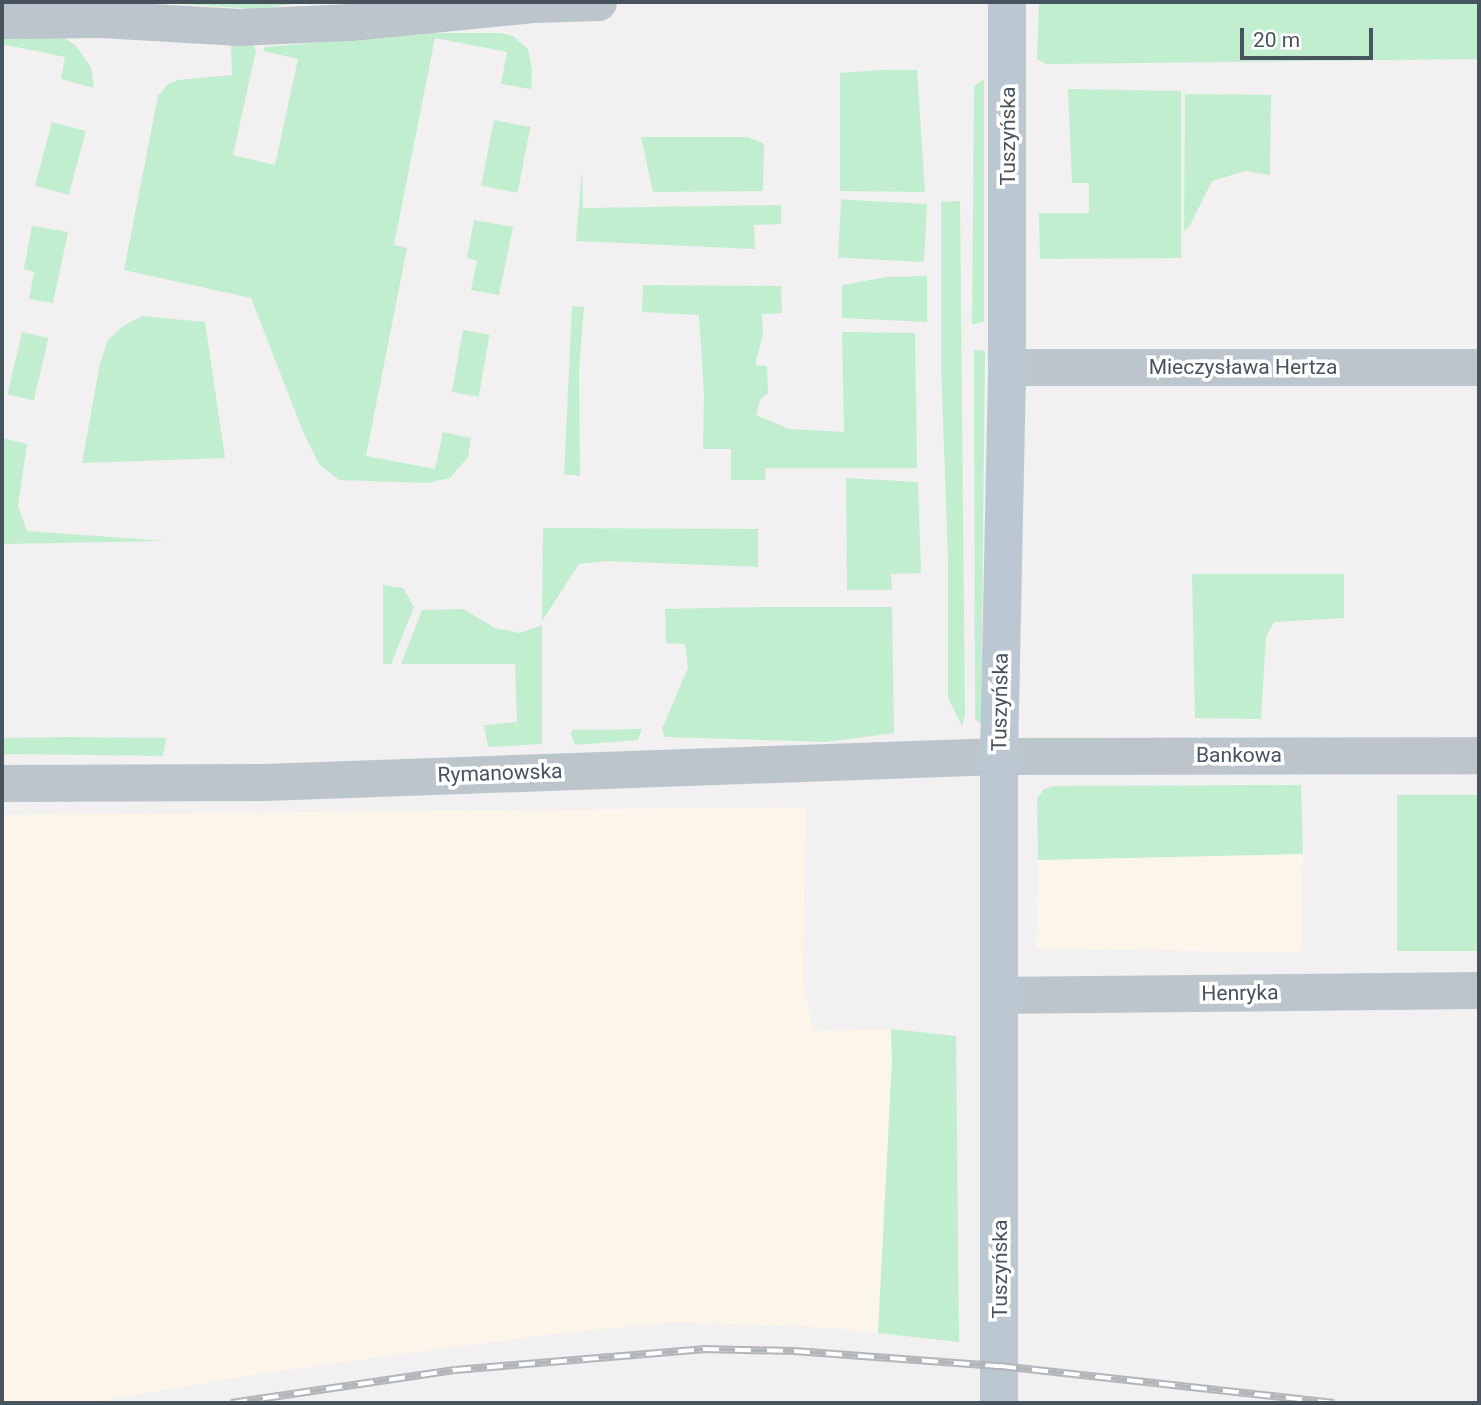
<!DOCTYPE html>
<html>
<head>
<meta charset="utf-8">
<style>
  body { margin:0 }
  #map { position:relative; width:1481px; height:1405px; overflow:hidden; background:#f2f0f0; font-family:Roboto,sans-serif }
  div>[style] { position:absolute }
  .commercial>* { inset:0; background:#fcf5ea; transform-origin:0 0 }
  .green>* { inset:0; background:#c0eecf; transform-origin:0 0 }
  .street>* { height:37px; margin:-18.5px; padding:0 18.5px; transform-origin:18.5px; border-radius:18.5px; background:#bcc5cc }
  .secondary>* { height:38px; margin:-19px; padding:0 19px; transform-origin:19px; border-radius:19px; background:#bcc8d1 }
  .rail>* { height:8px; margin-top:-4px; transform-origin:0; background:repeating-linear-gradient(90deg,#fff 0 16px,#b2b6ba 0 32px); box-sizing:border-box; border-block:2px solid #b2b6ba }
  span { translate:-50% -50%; white-space:nowrap; text-align:center; line-height:1.15; -webkit-text-stroke:7px #fff; paint-order:stroke }
  .street-label { font-size:21px; color:#48545d }
  .frame { position:absolute; inset:0; border:4px solid #48545d; pointer-events:none }
  .scale { position:absolute; left:1240px; top:28px; width:133px; height:32px; box-sizing:border-box; border:4px solid #48545d; border-top:0; padding-left:9px; font-size:21px; line-height:24px; white-space:nowrap; color:#48545d; -webkit-text-stroke:5px #fff; paint-order:stroke }
</style>
</head>
<body>
<div id="map">
  <div class="commercial">
    <div style="clip-path:polygon(805px 807px,803px 987px,814px 1031px,891px 1029px,892px 1060px,878px 1333px,817px 1327px,669px 1322px,537px 1336px,264px 1373px,86px 1403px,2px 1403px,2px 818px,7px 815px)"></div>
    <div style="left:1303px;top:854px;width:99px;height:265px;rotate:91deg"></div>
  </div>
  <div class="green">
    <div style="clip-path:polygon(153px 2px,309px 2px,255px 9px)"></div>
    <div style="clip-path:polygon(1039px 2px,1479px 2px,1479px 59px,1046px 64px,1037px 59px)"></div>
    <div style="clip-path:polygon(429px 33px,501px 33px,513px 36px,528px 49px,532px 70px,531px 89px,501px 84px,507px 52px,435px 38px,394px 245px,407px 248px,366px 456px,435px 469px,443px 432px,471px 438px,468px 457px,450px 478px,427px 483px,339px 480px,319px 464px,304px 434px,251px 298px,124px 270px,158px 96px,168px 84px,178px 80px,232px 75px,231px 44px,252px 43px,256px 50px,233px 155px,275px 165px,298px 59px,263px 51px,265px 47px)"></div>
    <div style="clip-path:polygon(60px 35px,75px 45px,91px 67px,94px 88px,61px 79px,65px 57px,2px 44px,2px 37px)"></div>
    <div style="clip-path:polygon(883px 70px,917px 70px,925px 192px,840px 191px,840px 73px)"></div>
    <div style="clip-path:polygon(984px 79px,984px 322px,972px 324px,974px 86px)"></div>
    <div style="clip-path:polygon(1068px 89px,1181px 91px,1181px 258px,1040px 259px,1039px 213px,1089px 213px,1089px 183px,1072px 183px)"></div>
    <div style="clip-path:polygon(1185px 94px,1271px 95px,1270px 175px,1245px 171px,1212px 181px,1189px 227px,1184px 231px)"></div>
    <div style="left:494px;top:120px;width:37px;height:67px;rotate:11deg"></div>
    <div style="left:52px;top:122px;width:35px;height:66px;rotate:15deg"></div>
    <div style="clip-path:polygon(641px 137px,748px 137px,764px 144px,763px 191px,653px 192px)"></div>
    <div style="clip-path:polygon(582px 169px,583px 208px,781px 205px,781px 224px,754px 225px,755px 249px,576px 241px)"></div>
    <div style="clip-path:polygon(960px 201px,965px 715px,962px 726px,948px 698px,948px 559px,941px 364px,941px 202px)"></div>
    <div style="left:927px;top:204px;width:58px;height:86px;rotate:93deg"></div>
    <div style="clip-path:polygon(474px 220px,513px 227px,499px 295px,471px 290px,477px 261px,467px 258px)"></div>
    <div style="clip-path:polygon(32px 226px,68px 232px,53px 303px,29px 299px,34px 272px,24px 269px)"></div>
    <div style="clip-path:polygon(927px 276px,927px 322px,842px 318px,842px 285px,887px 277px)"></div>
    <div style="clip-path:polygon(643px 285px,781px 286px,782px 313px,762px 314px,763px 335px,755px 365px,767px 366px,768px 393px,760px 400px,756px 415px,789px 429px,844px 432px,842px 332px,915px 333px,917px 468px,766px 468px,765px 480px,731px 480px,731px 449px,703px 449px,704px 395px,699px 315px,642px 312px)"></div>
    <div style="clip-path:polygon(572px 306px,584px 307px,579px 372px,580px 476px,564px 474px)"></div>
    <div style="clip-path:polygon(142px 316px,205px 322px,225px 458px,82px 463px,100px 363px,108px 340px,123px 326px)"></div>
    <div style="left:463px;top:330px;width:27px;height:63px;rotate:10deg"></div>
    <div style="left:22px;top:332px;width:27px;height:64px;rotate:13deg"></div>
    <div style="clip-path:polygon(974px 350px,985px 351px,981px 724px,975px 719px)"></div>
    <div style="clip-path:polygon(2px 438px,27px 444px,18px 506px,27px 531px,165px 541px,2px 544px)"></div>
    <div style="clip-path:polygon(846px 478px,918px 482px,921px 573px,891px 574px,892px 590px,847px 590px)"></div>
    <div style="clip-path:polygon(543px 528px,758px 529px,758px 567px,607px 561px,579px 564px,542px 621px)"></div>
    <div style="clip-path:polygon(1192px 574px,1344px 574px,1344px 618px,1274px 622px,1266px 637px,1261px 719px,1195px 718px)"></div>
    <div style="clip-path:polygon(383px 585px,403px 588px,414px 607px,391px 664px,383px 664px)"></div>
    <div style="clip-path:polygon(759px 607px,892px 607px,894px 733px,826px 742px,665px 737px,662px 729px,688px 668px,685px 644px,666px 643px,665px 609px)"></div>
    <div style="clip-path:polygon(463px 609px,495px 628px,520px 633px,542px 625px,542px 744px,488px 747px,484px 725px,517px 722px,515px 664px,401px 664px,422px 610px)"></div>
    <div style="clip-path:polygon(642px 729px,638px 740px,575px 745px,571px 735px,572px 730px)"></div>
    <div style="clip-path:polygon(66px 737px,166px 738px,163px 756px,10px 754px,2px 756px,2px 738px)"></div>
    <div style="clip-path:polygon(1301px 785px,1303px 854px,1038px 860px,1037px 799px,1044px 789px,1056px 786px)"></div>
    <div style="left:1397px;top:795px;width:82px;height:156px"></div>
    <div style="clip-path:polygon(891px 1029px,956px 1036px,959px 1342px,878px 1333px,892px 1060px)"></div>
  </div>
  <div class="street">
    <div style="left:2px;top:20px;width:99px;rotate:-0.6deg"></div>
    <div style="left:101px;top:19px;width:138px;rotate:3.3deg"></div>
    <div style="left:239px;top:27px;width:111px;rotate:-2.6deg"></div>
    <div style="left:350px;top:22px;width:183px;rotate:-5.6deg"></div>
    <div style="left:532px;top:4px;width:66px;rotate:-1.7deg"></div>
    <div style="left:1007px;top:367px;width:472px"></div>
    <div style="left:2px;top:783px;width:262px;rotate:-0.2deg"></div>
    <div style="left:264px;top:782px;width:735px;rotate:-2.03deg"></div>
    <div style="left:999px;top:756px;width:480px;rotate:-0.1deg"></div>
    <div style="left:1000px;top:995px;width:479px;rotate:-0.6deg"></div>
  </div>
  <div class="secondary">
    <div style="left:999px;top:1403px;width:647px;rotate:-90deg"></div>
    <div style="left:999px;top:756px;width:389px;rotate:-88.8deg"></div>
    <div style="left:1007px;top:367px;width:365px;rotate:-90deg"></div>
  </div>
  <div class="rail">
    <div style="left:231px;top:1403px;width:226px;rotate:-8.4deg"></div>
    <div style="left:455px;top:1370px;width:249px;rotate:-4.8deg"></div>
    <div style="left:703px;top:1349px;width:91px;rotate:1.3deg"></div>
    <div style="left:794px;top:1351px;width:207px;rotate:4.2deg"></div>
    <div style="left:1000px;top:1366px;width:336px;rotate:6.3deg"></div>
  </div>
  <div class="street-label">
    <span style="left:1008px;top:136px;rotate:-90deg">Tuszyńska</span>
    <span style="left:1243px;top:367px">Mieczysława Hertza</span>
    <span style="left:1000px;top:702px;rotate:-89deg">Tuszyńska</span>
    <span style="left:1239px;top:755px">Bankowa</span>
    <span style="left:500px;top:773px;rotate:-2deg">Rymanowska</span>
    <span style="left:1240px;top:993px;rotate:-1deg">Henryka</span>
    <span style="left:1000px;top:1269px;rotate:-90deg">Tuszyńska</span>
  </div>
  <div class="frame"></div>
  <div class="scale">20 m</div>
</div>
</body>
</html>
